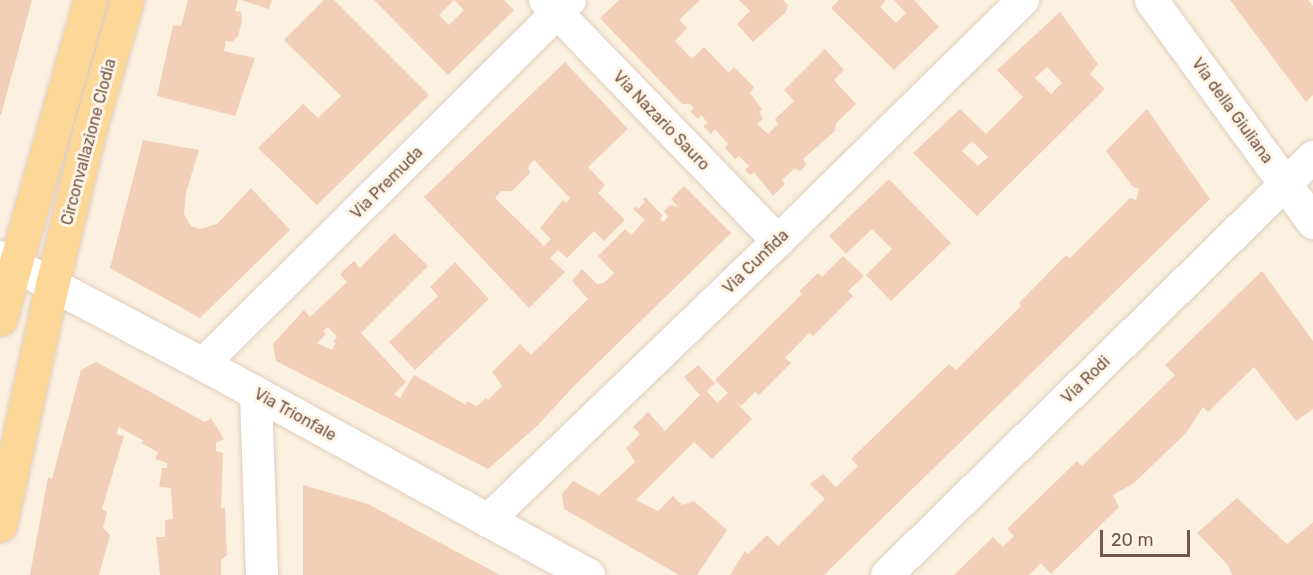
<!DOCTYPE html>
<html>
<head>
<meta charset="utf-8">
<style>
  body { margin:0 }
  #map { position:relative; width:1313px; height:575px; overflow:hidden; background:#fcf1e0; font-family:Rubik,sans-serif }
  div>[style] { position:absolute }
  .building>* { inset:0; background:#f2cfb8 }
  .roads { filter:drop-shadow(0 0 2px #e0cdbd) drop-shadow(0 0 2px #e0cdbd) }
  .minor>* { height:32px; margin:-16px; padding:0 16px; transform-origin:16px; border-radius:16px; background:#fff }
  .tertiary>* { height:33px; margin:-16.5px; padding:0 16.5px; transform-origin:16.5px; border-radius:16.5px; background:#fff }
  .primary>* { height:33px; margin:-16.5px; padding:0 16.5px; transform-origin:16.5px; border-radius:16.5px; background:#fcd798 }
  span { translate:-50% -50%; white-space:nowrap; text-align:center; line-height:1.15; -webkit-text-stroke:6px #fff5e7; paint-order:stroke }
  .street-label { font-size:16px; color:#735748 }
  .scale { position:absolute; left:1100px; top:530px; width:90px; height:27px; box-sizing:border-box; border:3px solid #735748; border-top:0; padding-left:8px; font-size:18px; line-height:21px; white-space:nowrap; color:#735748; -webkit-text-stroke:4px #fff5e7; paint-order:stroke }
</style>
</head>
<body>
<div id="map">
  <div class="building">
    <div style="clip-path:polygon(0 0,32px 0,1px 115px,0 115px)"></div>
    <div style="clip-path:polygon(188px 0,238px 0,235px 11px,241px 12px,242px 21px,238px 36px,232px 42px,226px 41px,224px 51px,255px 58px,235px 116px,157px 96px,173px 25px,181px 26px)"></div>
    <div style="clip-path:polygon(241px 0,272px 0,269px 9px)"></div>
    <div style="clip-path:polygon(324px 0,334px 0,429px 95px,317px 205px,258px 148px,303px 104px,318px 118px,341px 96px,284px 40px)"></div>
    <div style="clip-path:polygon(374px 0,454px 0,439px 15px,449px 25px,464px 10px,454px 0,504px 0,514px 10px,448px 75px)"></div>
    <div style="clip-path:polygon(619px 0,700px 0,679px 20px,687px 28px,675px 41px,692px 59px,704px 47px,729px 73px,734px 67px,754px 87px,750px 93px,762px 109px,759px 112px,763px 119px,757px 124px,768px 134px,778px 124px,775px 119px,794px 101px,784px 90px,825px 49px,844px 70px,834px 80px,856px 104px,836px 123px,835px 131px,803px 159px,806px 165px,800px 171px,794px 169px,782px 180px,785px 184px,773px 196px,754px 172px,750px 175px,745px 170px,749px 166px,739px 156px,735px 159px,725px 148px,728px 144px,715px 129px,711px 134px,703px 126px,708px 123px,701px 115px,698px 119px,690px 111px,694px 108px,690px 104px,682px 104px,600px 18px)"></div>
    <div style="clip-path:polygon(739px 0,783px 0,788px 5px,786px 12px,753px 42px,737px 24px,750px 11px)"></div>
    <div style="clip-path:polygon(839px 0,886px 0,880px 7px,896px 23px,906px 13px,894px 0,914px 0,939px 27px,894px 70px,831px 8px)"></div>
    <div style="clip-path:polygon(1230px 0,1308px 0,1313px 6px,1313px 95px,1306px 102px)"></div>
    <div style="clip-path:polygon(evenodd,1060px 12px,1098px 64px,1090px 74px,1105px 89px,977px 216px,913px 153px,960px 109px,986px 134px,1023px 97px,997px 70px,1060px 12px,1047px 67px,1062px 83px,1051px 94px,1035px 78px,1047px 67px,1060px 12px,972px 141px,988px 157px,978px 166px,962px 151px,972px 141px)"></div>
    <div style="clip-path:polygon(evenodd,565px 62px,628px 129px,588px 167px,605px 185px,598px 193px,625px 220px,604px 241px,594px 231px,567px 258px,558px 250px,550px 258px,565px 272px,529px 308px,424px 197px,565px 62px,534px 160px,570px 198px,566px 203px,563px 200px,540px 228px,551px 239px,544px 246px,495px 198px,501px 191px,512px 191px,530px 173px,528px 167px,534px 160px)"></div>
    <div style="clip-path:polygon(1147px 109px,1210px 199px,824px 575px,730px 575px,745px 551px,748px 554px,767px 535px,778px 546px,825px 499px,810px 484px,823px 474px,836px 487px,858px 466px,851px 459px,949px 364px,956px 370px,1021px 306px,1019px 303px,1066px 255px,1070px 258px,1130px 198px,1136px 200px,1139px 189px,1133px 187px,1106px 151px)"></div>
    <div style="clip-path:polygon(143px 140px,199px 150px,186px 193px,184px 214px,191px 226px,200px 229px,217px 224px,251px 188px,290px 230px,200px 318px,110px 268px)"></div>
    <div style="clip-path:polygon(889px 179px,951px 243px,891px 301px,866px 275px,892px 249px,872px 229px,846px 254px,829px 236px)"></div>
    <div style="clip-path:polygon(evenodd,684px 186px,731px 233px,574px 386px,538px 425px,488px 469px,276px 361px,273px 344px,304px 310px,310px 317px,347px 282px,340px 274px,354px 261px,360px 268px,394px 233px,428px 266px,361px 333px,406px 382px,394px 394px,400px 398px,414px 375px,466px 405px,467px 401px,477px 406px,486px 398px,488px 400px,502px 386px,492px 372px,520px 344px,531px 355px,588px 299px,572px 281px,582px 269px,597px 284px,604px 283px,614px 273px,598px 256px,625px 229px,631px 235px,645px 220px,633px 209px,636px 206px,638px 209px,645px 202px,643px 200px,645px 197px,663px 216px,660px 218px,663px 222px,668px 217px,664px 211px,670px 205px,678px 207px,671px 199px,684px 186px,328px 327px,337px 337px,333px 341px,336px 343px,332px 350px,317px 343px,326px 334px,323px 331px,328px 327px)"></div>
    <div style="clip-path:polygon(843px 256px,864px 276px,848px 291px,853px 296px,813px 336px,809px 333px,785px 358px,791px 363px,759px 395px,755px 392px,741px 406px,734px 400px,752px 419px,712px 459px,694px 442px,636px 500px,658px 511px,673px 496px,682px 505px,694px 501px,727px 530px,697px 575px,679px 575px,564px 509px,562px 494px,573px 481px,599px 495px,635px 462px,626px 448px,640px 434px,633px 427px,648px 412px,665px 431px,700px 395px,684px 377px,698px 365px,715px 383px,707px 391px,717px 403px,728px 393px,715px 380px,802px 294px,799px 291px,818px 273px,822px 277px)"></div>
    <div style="clip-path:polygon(455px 262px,489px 299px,415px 370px,389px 342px,438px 296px,430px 287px)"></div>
    <div style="clip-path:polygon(1262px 271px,1313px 341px,1313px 409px,1296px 421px,1254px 367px,1208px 412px,1203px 407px,1186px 433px,1134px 483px,1113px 495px,1119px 507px,1051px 574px,1041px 563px,1029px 575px,954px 575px,993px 537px,1003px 547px,1014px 536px,1007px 529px,1077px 461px,1082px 466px,1175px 375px,1165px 365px)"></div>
    <div style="clip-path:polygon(96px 362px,205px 422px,211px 418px,224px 439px,216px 443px,216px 451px,223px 453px,221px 508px,225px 507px,227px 555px,221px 560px,221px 575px,160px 575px,156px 537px,165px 537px,165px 520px,173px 519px,171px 488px,159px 487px,162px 468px,167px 468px,167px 463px,155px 459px,158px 452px,141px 443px,144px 441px,119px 427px,116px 434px,124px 436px,102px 509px,107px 512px,103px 528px,110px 535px,99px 575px,30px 575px,48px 477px,52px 479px,81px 370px)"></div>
    <div style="clip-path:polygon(303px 485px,368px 504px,500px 575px,303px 575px)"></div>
    <div style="clip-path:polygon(1237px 498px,1287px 544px,1313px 522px,1313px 575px,1232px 575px,1228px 565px,1197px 533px)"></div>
  </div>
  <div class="roads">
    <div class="minor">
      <div style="left:545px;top:0;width:335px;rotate:46deg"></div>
      <div style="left:203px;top:364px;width:517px;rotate:-44.76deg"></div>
      <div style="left:256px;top:394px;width:181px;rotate:88.1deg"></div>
      <div style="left:487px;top:521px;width:404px;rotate:-43.9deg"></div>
      <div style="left:778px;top:241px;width:344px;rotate:-44.5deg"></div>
      <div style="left:887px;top:575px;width:597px;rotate:-44.46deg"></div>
    </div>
    <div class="tertiary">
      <div style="left:1151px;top:0;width:275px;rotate:53.9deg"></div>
      <div style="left:0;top:257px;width:229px;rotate:27.8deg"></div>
      <div style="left:203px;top:364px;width:439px;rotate:28.7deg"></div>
    </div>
    <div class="primary">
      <div style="left:0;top:319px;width:331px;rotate:-74.2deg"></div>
      <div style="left:0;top:525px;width:246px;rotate:-77.8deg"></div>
      <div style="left:52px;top:285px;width:162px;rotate:-76.4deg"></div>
      <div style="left:90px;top:128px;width:133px;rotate:-73.9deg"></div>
    </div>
  </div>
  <div class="street-label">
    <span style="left:1232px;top:111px;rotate:54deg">Via della Giuliana</span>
    <span style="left:661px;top:121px;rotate:46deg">Via Nazario Sauro</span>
    <span style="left:89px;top:142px;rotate:-75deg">Circonvallazione Clodia</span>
    <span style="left:387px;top:183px;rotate:-45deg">Via Premuda</span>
    <span style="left:756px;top:262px;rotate:-44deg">Via Cunfida</span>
    <span style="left:1086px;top:380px;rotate:-44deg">Via Rodi</span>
    <span style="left:295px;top:415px;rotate:29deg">Via Trionfale</span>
  </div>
  <div class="scale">20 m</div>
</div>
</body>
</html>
